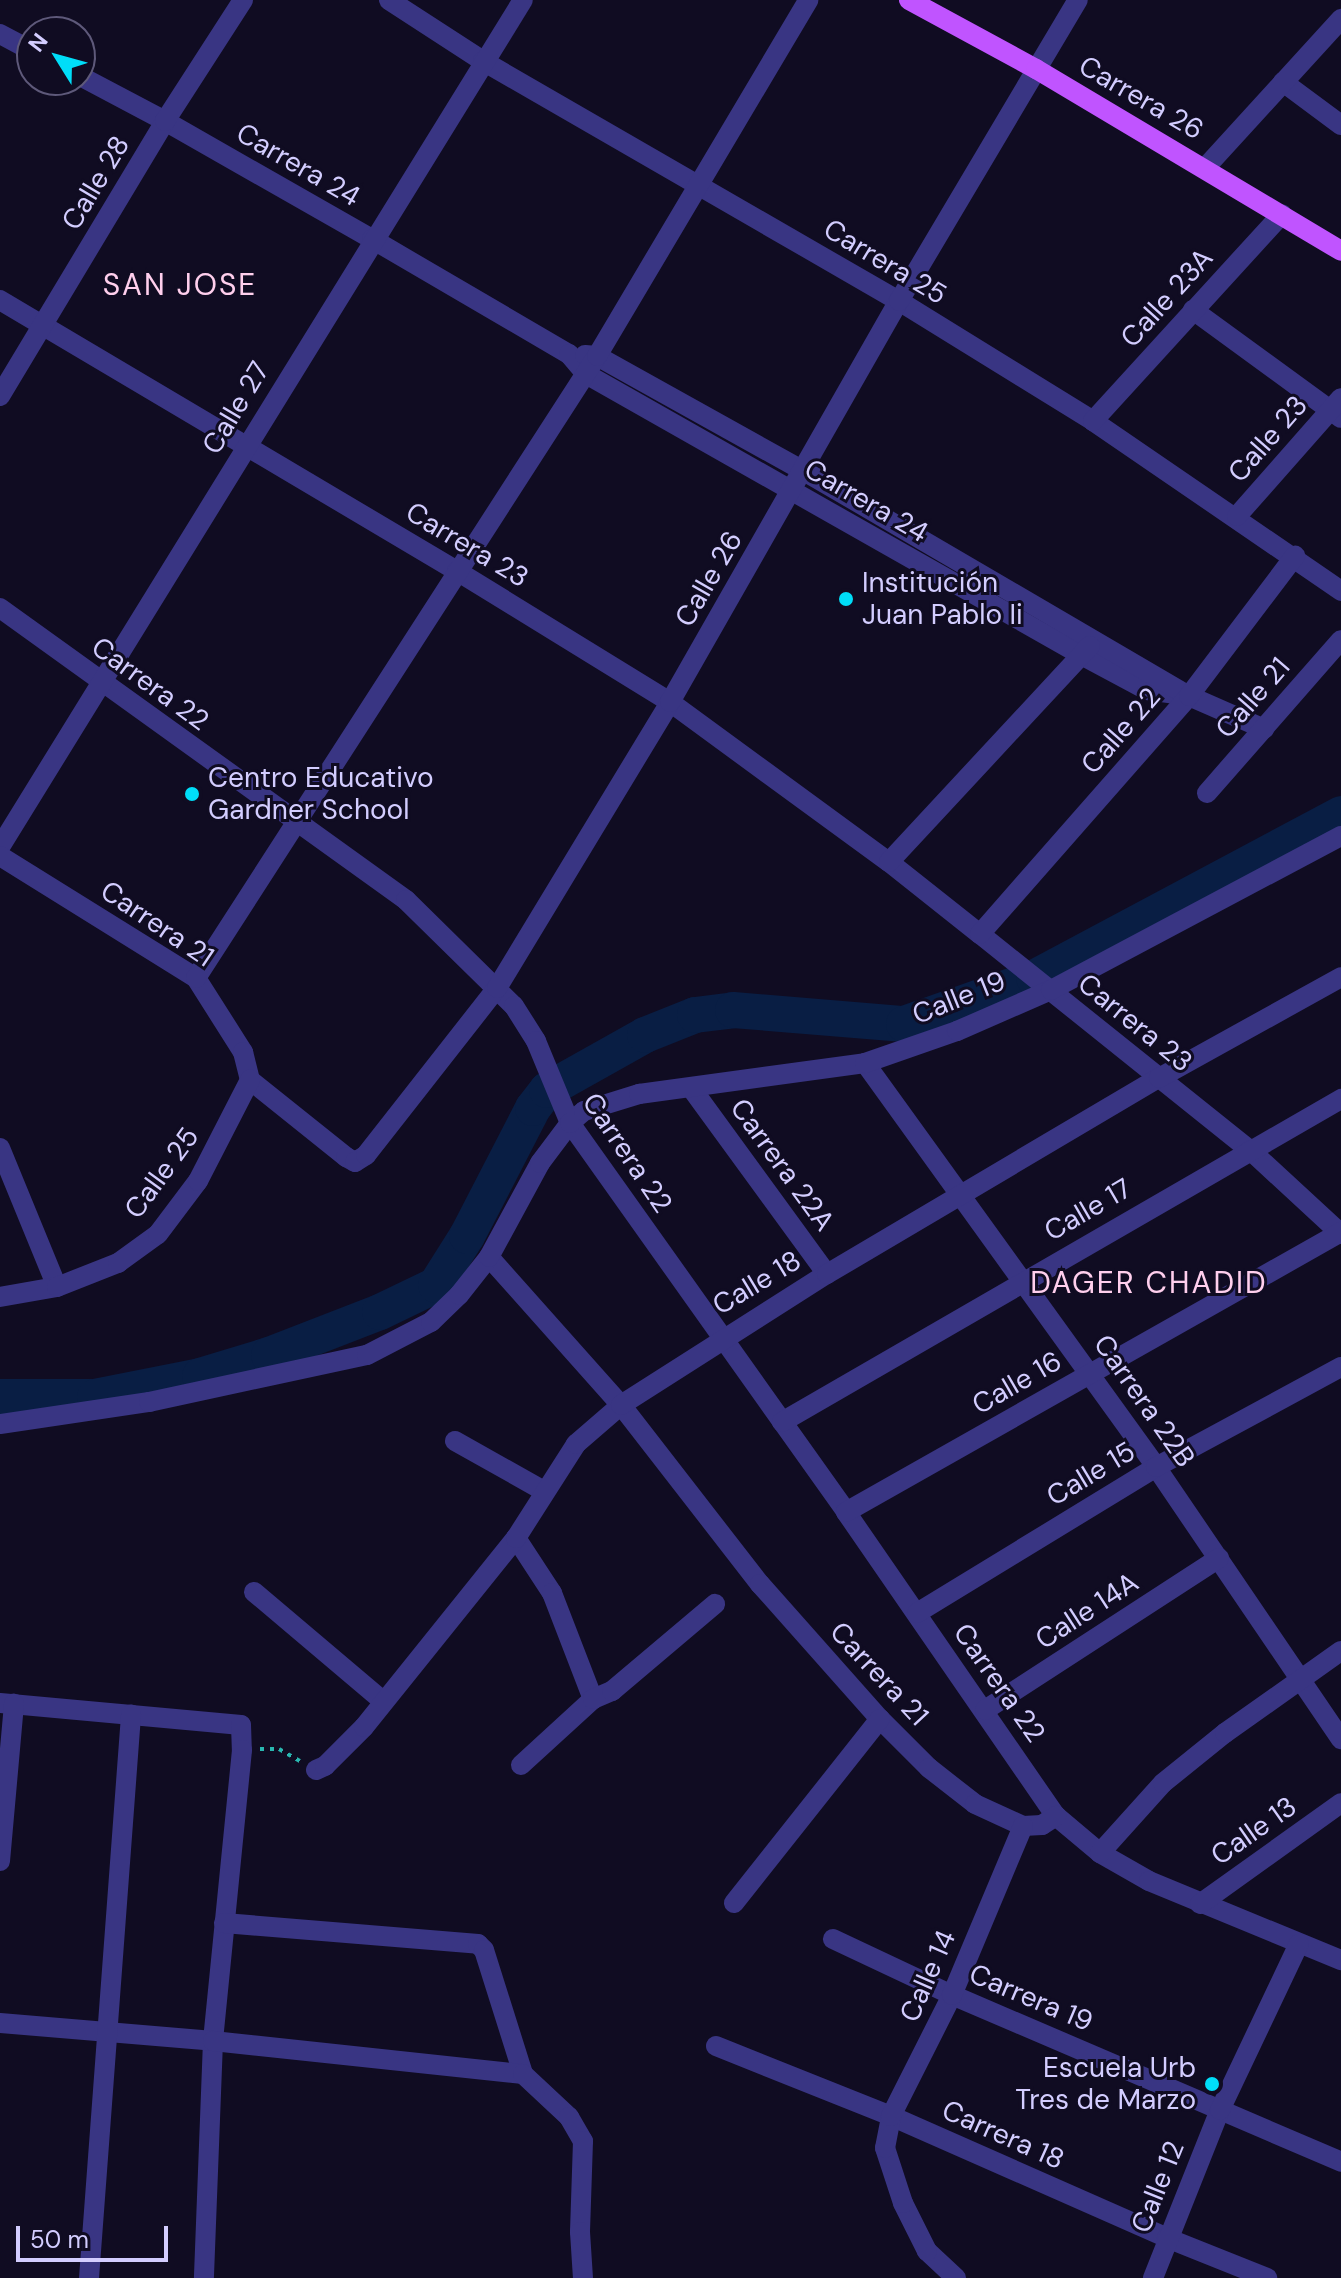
<!DOCTYPE html>
<html>
<head>
<meta charset="utf-8">
<style>
  body { margin:0 }
  #map { position:relative; width:1341px; height:2278px; overflow:hidden; background:#100c22; font-family:"DM Sans",sans-serif }
  div>[style] { position:absolute }
  .river>* { height:36px; margin:-18px; padding:0 18px; transform-origin:18px; border-radius:18px; background:#091e44 }
  .path>* { height:4px; margin-top:-2px; transform-origin:0; background:repeating-linear-gradient(90deg,#29b7b0 0 4px,transparent 0 10px) }
  .minor>* { height:20px; margin:-10px; padding:0 10px; transform-origin:10px; border-radius:10px; background:#393583 }
  .major>* { height:20px; margin:-10px; padding:0 10px; transform-origin:10px; border-radius:10px; background:#c054ff }
  .dots>* { width:22px; height:22px; translate:-50% -50%; box-sizing:border-box; border:4px solid #100c22; border-radius:50% }
  span { translate:-50% -50%; white-space:nowrap; text-align:center; line-height:1.15; -webkit-text-stroke:6px #100c22; paint-order:stroke }
  .street-label { font-size:28px; color:#d3cdff }
  .poi-label { font-size:28px; color:#d3cdff }
  .left { translate:0 -50%; text-align:left }
  .right { translate:-100% -50%; text-align:right }
  .neighbourhood-label { font-size:30px; color:#ffcfed; letter-spacing:2px }
  .north { position:absolute; left:16px; top:16px; width:80px; height:80px; box-sizing:border-box; background:#100c22; border:2px solid #5e597a; border-radius:50%; rotate:307deg; font-size:22px; font-weight:700; line-height:32px; text-align:center; color:#d3cdff }
  .north::after { content:''; display:block; margin:auto; width:28px; height:36px; background:#00ddf8; clip-path:polygon(50% 0,100% 100%,50% 72%,0 100%) }
  .scale { position:absolute; left:16px; top:2226px; width:152px; height:36px; box-sizing:border-box; border:4px solid #d3cdff; border-top:0; padding-left:10px; font-size:24px; line-height:28px; white-space:nowrap; color:#d3cdff; -webkit-text-stroke:6px #100c22; paint-order:stroke }
</style>
</head>
<body>
<div id="map">
  <div class="river">
    <div style="left:0;top:1397px;width:95px"></div>
    <div style="left:95px;top:1397px;width:107px;rotate:-11.3deg"></div>
    <div style="left:200px;top:1376px;width:72px;rotate:-16.9deg"></div>
    <div style="left:269px;top:1355px;width:119px;rotate:-21.2deg"></div>
    <div style="left:380px;top:1312px;width:62px;rotate:-25.7deg"></div>
    <div style="left:436px;top:1285px;width:58px;rotate:-57.7deg"></div>
    <div style="left:467px;top:1236px;width:144px;rotate:-62.7deg"></div>
    <div style="left:533px;top:1108px;width:23px;rotate:-52deg"></div>
    <div style="left:547px;top:1090px;width:112px;rotate:-29.3deg"></div>
    <div style="left:645px;top:1035px;width:54px;rotate:-21.8deg"></div>
    <div style="left:695px;top:1015px;width:38px;rotate:-7deg"></div>
    <div style="left:733px;top:1010px;width:172px;rotate:4.7deg"></div>
    <div style="left:904px;top:1024px;width:138px;rotate:-19.5deg"></div>
    <div style="left:1034px;top:978px;width:348px;rotate:-28.1deg"></div>
  </div>
  <div class="path">
    <div style="left:260px;top:1749px;width:19px"></div>
    <div style="left:279px;top:1749px;width:24px;rotate:30deg"></div>
  </div>
  <div class="minor">
    <div style="left:389px;top:0;width:112px;rotate:33deg"></div>
    <div style="left:483px;top:61px;width:480px;rotate:30deg"></div>
    <div style="left:899px;top:301px;width:228px;rotate:31.7deg"></div>
    <div style="left:1093px;top:421px;width:301px;rotate:34.4deg"></div>
    <div style="left:0;top:34px;width:36px;rotate:28deg"></div>
    <div style="left:80px;top:76px;width:96px;rotate:27.9deg"></div>
    <div style="left:165px;top:121px;width:238px;rotate:29.7deg"></div>
    <div style="left:372px;top:239px;width:228px;rotate:30.3deg"></div>
    <div style="left:569px;top:354px;width:26px;rotate:50deg"></div>
    <div style="left:586px;top:374px;width:571px;rotate:29.57deg"></div>
    <div style="left:1083px;top:656px;width:72px;rotate:28deg"></div>
    <div style="left:1147px;top:690px;width:42px;rotate:8.1deg"></div>
    <div style="left:1283px;top:82px;width:72px;rotate:36.6deg"></div>
    <div style="left:1205px;top:168px;width:202px;rotate:-47.6deg"></div>
    <div style="left:0;top:300px;width:531px;rotate:30.67deg"></div>
    <div style="left:457px;top:571px;width:250px;rotate:31.6deg"></div>
    <div style="left:670px;top:702px;width:271px;rotate:36.2deg"></div>
    <div style="left:889px;top:862px;width:116px;rotate:38.4deg"></div>
    <div style="left:980px;top:934px;width:346px;rotate:38.7deg"></div>
    <div style="left:1250px;top:1150px;width:124px;rotate:42.7deg"></div>
    <div style="left:1193px;top:310px;width:183px;rotate:36.1deg"></div>
    <div style="left:585px;top:355px;width:12px;rotate:5deg"></div>
    <div style="left:597px;top:356px;width:237px;rotate:29.1deg"></div>
    <div style="left:804px;top:471px;width:446px;rotate:30.3deg"></div>
    <div style="left:1189px;top:696px;width:82px;rotate:23.7deg"></div>
    <div style="left:0;top:396px;width:321px;rotate:-59deg"></div>
    <div style="left:165px;top:121px;width:144px;rotate:-57.2deg"></div>
    <div style="left:1093px;top:421px;width:280px;rotate:-47.6deg"></div>
    <div style="left:1237px;top:516px;width:157px;rotate:-48.6deg"></div>
    <div style="left:0;top:608px;width:500px;rotate:35.72deg"></div>
    <div style="left:406px;top:900px;width:151px;rotate:44.5deg"></div>
    <div style="left:514px;top:1006px;width:41px;rotate:57.8deg"></div>
    <div style="left:536px;top:1041px;width:89px;rotate:67.5deg"></div>
    <div style="left:570px;top:1123px;width:477px;rotate:54.6deg"></div>
    <div style="left:846px;top:1512px;width:369px;rotate:55.4deg"></div>
    <div style="left:1056px;top:1816px;width:57px;rotate:40.1deg"></div>
    <div style="left:1100px;top:1853px;width:56px;rotate:29.7deg"></div>
    <div style="left:1149px;top:1881px;width:208px;rotate:22.4deg"></div>
    <div style="left:1207px;top:793px;width:203px;rotate:-48.8deg"></div>
    <div style="left:0;top:847px;width:995px;rotate:-58.31deg"></div>
    <div style="left:0;top:856px;width:231px;rotate:31.9deg"></div>
    <div style="left:196px;top:978px;width:88px;rotate:57.6deg"></div>
    <div style="left:243px;top:1052px;width:29px;rotate:76deg"></div>
    <div style="left:250px;top:1080px;width:123px;rotate:38.7deg"></div>
    <div style="left:346px;top:1157px;width:10px;rotate:29deg"></div>
    <div style="left:355px;top:1162px;width:13px;rotate:-32deg"></div>
    <div style="left:366px;top:1155px;width:212px;rotate:-51.9deg"></div>
    <div style="left:497px;top:988px;width:334px;rotate:-58.8deg"></div>
    <div style="left:670px;top:702px;width:462px;rotate:-60.3deg"></div>
    <div style="left:899px;top:301px;width:350px;rotate:-59.3deg"></div>
    <div style="left:889px;top:862px;width:295px;rotate:-47.1deg"></div>
    <div style="left:980px;top:934px;width:317px;rotate:-48.7deg"></div>
    <div style="left:1189px;top:696px;width:176px;rotate:-52.9deg"></div>
    <div style="left:196px;top:978px;width:740px;rotate:-57.19deg"></div>
    <div style="left:597px;top:356px;width:414px;rotate:-59.3deg"></div>
    <div style="left:865px;top:1063px;width:498px;rotate:54.2deg"></div>
    <div style="left:1156px;top:1467px;width:329px;rotate:55.8deg"></div>
    <div style="left:692px;top:1089px;width:229px;rotate:53.9deg"></div>
    <div style="left:0;top:1148px;width:150px;rotate:67.7deg"></div>
    <div style="left:489px;top:1257px;width:198px;rotate:48.3deg"></div>
    <div style="left:621px;top:1405px;width:227px;rotate:52.2deg"></div>
    <div style="left:760px;top:1584px;width:181px;rotate:48.4deg"></div>
    <div style="left:880px;top:1719px;width:69px;rotate:45deg"></div>
    <div style="left:929px;top:1768px;width:58px;rotate:38deg"></div>
    <div style="left:975px;top:1804px;width:53px;rotate:24.6deg"></div>
    <div style="left:1023px;top:1826px;width:19px;rotate:-3deg"></div>
    <div style="left:1042px;top:1825px;width:17px;rotate:-33deg"></div>
    <div style="left:0;top:1297px;width:58px;rotate:-10deg"></div>
    <div style="left:57px;top:1287px;width:66px;rotate:-21.5deg"></div>
    <div style="left:118px;top:1263px;width:49px;rotate:-35.9deg"></div>
    <div style="left:158px;top:1234px;width:66px;rotate:-53deg"></div>
    <div style="left:198px;top:1181px;width:114px;rotate:-62.8deg"></div>
    <div style="left:782px;top:1422px;width:646px;rotate:-30.02deg"></div>
    <div style="left:0;top:1424px;width:151px;rotate:-8.4deg"></div>
    <div style="left:149px;top:1402px;width:223px;rotate:-12.2deg"></div>
    <div style="left:367px;top:1355px;width:72px;rotate:-27.3deg"></div>
    <div style="left:431px;top:1322px;width:39px;rotate:-44deg"></div>
    <div style="left:459px;top:1295px;width:48px;rotate:-51.7deg"></div>
    <div style="left:489px;top:1257px;width:107px;rotate:-61.5deg"></div>
    <div style="left:540px;top:1163px;width:50px;rotate:-53.1deg"></div>
    <div style="left:570px;top:1123px;width:18px;rotate:-41deg"></div>
    <div style="left:584px;top:1111px;width:58px;rotate:-17.2deg"></div>
    <div style="left:639px;top:1094px;width:228px;rotate:-7.8deg"></div>
    <div style="left:865px;top:1063px;width:97px;rotate:-19.2deg"></div>
    <div style="left:957px;top:1031px;width:103px;rotate:-23.6deg"></div>
    <div style="left:1051px;top:990px;width:328px;rotate:-28deg"></div>
    <div style="left:455px;top:1441px;width:102px;rotate:29.3deg"></div>
    <div style="left:846px;top:1512px;width:569px;rotate:-29.49deg"></div>
    <div style="left:516px;top:1538px;width:66px;rotate:56.8deg"></div>
    <div style="left:552px;top:1593px;width:114px;rotate:68.9deg"></div>
    <div style="left:254px;top:1592px;width:167px;rotate:40.2deg"></div>
    <div style="left:917px;top:1613px;width:280px;rotate:-31.4deg"></div>
    <div style="left:1156px;top:1467px;width:210px;rotate:-28.4deg"></div>
    <div style="left:0;top:1703px;width:242px;rotate:5.2deg"></div>
    <div style="left:241px;top:1725px;width:25px;rotate:88deg"></div>
    <div style="left:242px;top:1750px;width:292px;rotate:95.7deg"></div>
    <div style="left:213px;top:2041px;width:237px;rotate:92.2deg"></div>
    <div style="left:985px;top:1710px;width:279px;rotate:-33deg"></div>
    <div style="left:521px;top:1765px;width:98px;rotate:-42.5deg"></div>
    <div style="left:593px;top:1699px;width:21px;rotate:-23deg"></div>
    <div style="left:612px;top:1691px;width:135px;rotate:-40.2deg"></div>
    <div style="left:316px;top:1770px;width:10px;rotate:-24deg"></div>
    <div style="left:325px;top:1766px;width:55px;rotate:-45deg"></div>
    <div style="left:364px;top:1727px;width:243px;rotate:-51.2deg"></div>
    <div style="left:516px;top:1538px;width:112px;rotate:-57.4deg"></div>
    <div style="left:576px;top:1444px;width:60px;rotate:-40.9deg"></div>
    <div style="left:621px;top:1405px;width:244px;rotate:-32.5deg"></div>
    <div style="left:827px;top:1274px;width:386px;rotate:-30.6deg"></div>
    <div style="left:1159px;top:1078px;width:208px;rotate:-29deg"></div>
    <div style="left:1100px;top:1853px;width:94px;rotate:-48deg"></div>
    <div style="left:1163px;top:1783px;width:80px;rotate:-38.9deg"></div>
    <div style="left:1225px;top:1733px;width:142px;rotate:-35.3deg"></div>
    <div style="left:0;top:1861px;width:158px;rotate:-84.9deg"></div>
    <div style="left:734px;top:1903px;width:235px;rotate:-51.6deg"></div>
    <div style="left:1200px;top:1904px;width:173px;rotate:-35.6deg"></div>
    <div style="left:224px;top:1923px;width:255px;rotate:4.7deg"></div>
    <div style="left:478px;top:1944px;width:8px;rotate:45deg"></div>
    <div style="left:484px;top:1950px;width:130px;rotate:72.5deg"></div>
    <div style="left:833px;top:1939px;width:132px;rotate:25.2deg"></div>
    <div style="left:952px;top:1995px;width:423px;rotate:23.2deg"></div>
    <div style="left:0;top:2023px;width:214px;rotate:4.8deg"></div>
    <div style="left:213px;top:2041px;width:312px;rotate:6.1deg"></div>
    <div style="left:523px;top:2074px;width:63px;rotate:43.1deg"></div>
    <div style="left:569px;top:2117px;width:28px;rotate:60deg"></div>
    <div style="left:583px;top:2141px;width:91px;rotate:91.9deg"></div>
    <div style="left:580px;top:2232px;width:46px;rotate:86.3deg"></div>
    <div style="left:716px;top:2046px;width:188px;rotate:21.8deg"></div>
    <div style="left:891px;top:2116px;width:302px;rotate:23.8deg"></div>
    <div style="left:1167px;top:2238px;width:108px;rotate:21.8deg"></div>
    <div style="left:89px;top:2278px;width:565px;rotate:-85.73deg"></div>
    <div style="left:956px;top:2278px;width:40px;rotate:-137deg"></div>
    <div style="left:927px;top:2251px;width:54px;rotate:-116.6deg"></div>
    <div style="left:903px;top:2203px;width:58px;rotate:-108.1deg"></div>
    <div style="left:885px;top:2148px;width:33px;rotate:-79deg"></div>
    <div style="left:891px;top:2116px;width:136px;rotate:-63.2deg"></div>
    <div style="left:952px;top:1995px;width:183px;rotate:-67.2deg"></div>
    <div style="left:1153px;top:2278px;width:181px;rotate:-68.3deg"></div>
    <div style="left:1220px;top:2110px;width:184px;rotate:-64.6deg"></div>
  </div>
  <div class="major">
    <div style="left:909px;top:0;width:145px;rotate:28.5deg"></div>
    <div style="left:1036px;top:69px;width:355px;rotate:30.8deg"></div>
  </div>
  <div class="dots">
    <div style="left:846px;top:599px;background:#00ddf8"></div>
    <div style="left:192px;top:794px;background:#00ddf8"></div>
    <div style="left:1212px;top:2084px;background:#00ddf8"></div>
  </div>
  <div class="street-label">
    <span style="left:1141px;top:98px;rotate:30deg">Carrera 26</span>
    <span style="left:298px;top:165px;rotate:30deg">Carrera 24</span>
    <span style="left:96px;top:183px;rotate:-59deg">Calle 28</span>
    <span style="left:885px;top:262px;rotate:31deg">Carrera 25</span>
    <span style="left:1167px;top:298px;rotate:-48deg">Calle 23A</span>
    <span style="left:236px;top:408px;rotate:-59deg">Calle 27</span>
    <span style="left:1268px;top:439px;rotate:-49deg">Calle 23</span>
    <span style="left:866px;top:501px;rotate:30deg">Carrera 24</span>
    <span style="left:467px;top:545px;rotate:31deg">Carrera 23</span>
    <span style="left:709px;top:579px;rotate:-60deg">Calle 26</span>
    <span style="left:150px;top:684px;rotate:36deg">Carrera 22</span>
    <span style="left:1253px;top:698px;rotate:-49deg">Calle 21</span>
    <span style="left:1121px;top:731px;rotate:-49deg">Calle 22</span>
    <span style="left:157px;top:924px;rotate:34deg">Carrera 21</span>
    <span style="left:959px;top:998px;rotate:-22deg">Calle 19</span>
    <span style="left:1135px;top:1023px;rotate:39deg">Carrera 23</span>
    <span style="left:627px;top:1153px;rotate:56deg">Carrera 22</span>
    <span style="left:782px;top:1165px;rotate:54deg">Carrera 22A</span>
    <span style="left:162px;top:1173px;rotate:-54deg">Calle 25</span>
    <span style="left:1088px;top:1210px;rotate:-30deg">Calle 17</span>
    <span style="left:757px;top:1283px;rotate:-31deg">Calle 18</span>
    <span style="left:1017px;top:1383px;rotate:-30deg">Calle 16</span>
    <span style="left:1144px;top:1401px;rotate:55deg">Carrera 22B</span>
    <span style="left:1091px;top:1474px;rotate:-31deg">Calle 15</span>
    <span style="left:1087px;top:1611px;rotate:-33deg">Calle 14A</span>
    <span style="left:879px;top:1674px;rotate:47deg">Carrera 21</span>
    <span style="left:999px;top:1683px;rotate:55deg">Carrera 22</span>
    <span style="left:1254px;top:1831px;rotate:-35deg">Calle 13</span>
    <span style="left:928px;top:1976px;rotate:-66deg">Calle 14</span>
    <span style="left:1031px;top:1998px;rotate:23deg">Carrera 19</span>
    <span style="left:1003px;top:2135px;rotate:24deg">Carrera 18</span>
    <span style="left:1158px;top:2187px;rotate:-68deg">Calle 12</span>
  </div>
  <div class="poi-label">
    <span class="left" style="left:862px;top:599px">Institución<br>Juan Pablo Ii</span>
    <span class="left" style="left:208px;top:794px">Centro Educativo<br>Gardner School</span>
    <span class="right" style="left:1196px;top:2084px">Escuela Urb<br>Tres de Marzo</span>
  </div>
  <div class="neighbourhood-label">
    <span style="left:180px;top:285px">SAN JOSE</span>
    <span style="left:1149px;top:1283px">DAGER CHADID</span>
  </div>
  <div class="north">N</div>
  <div class="scale">50 m</div>
</div>
</body>
</html>
